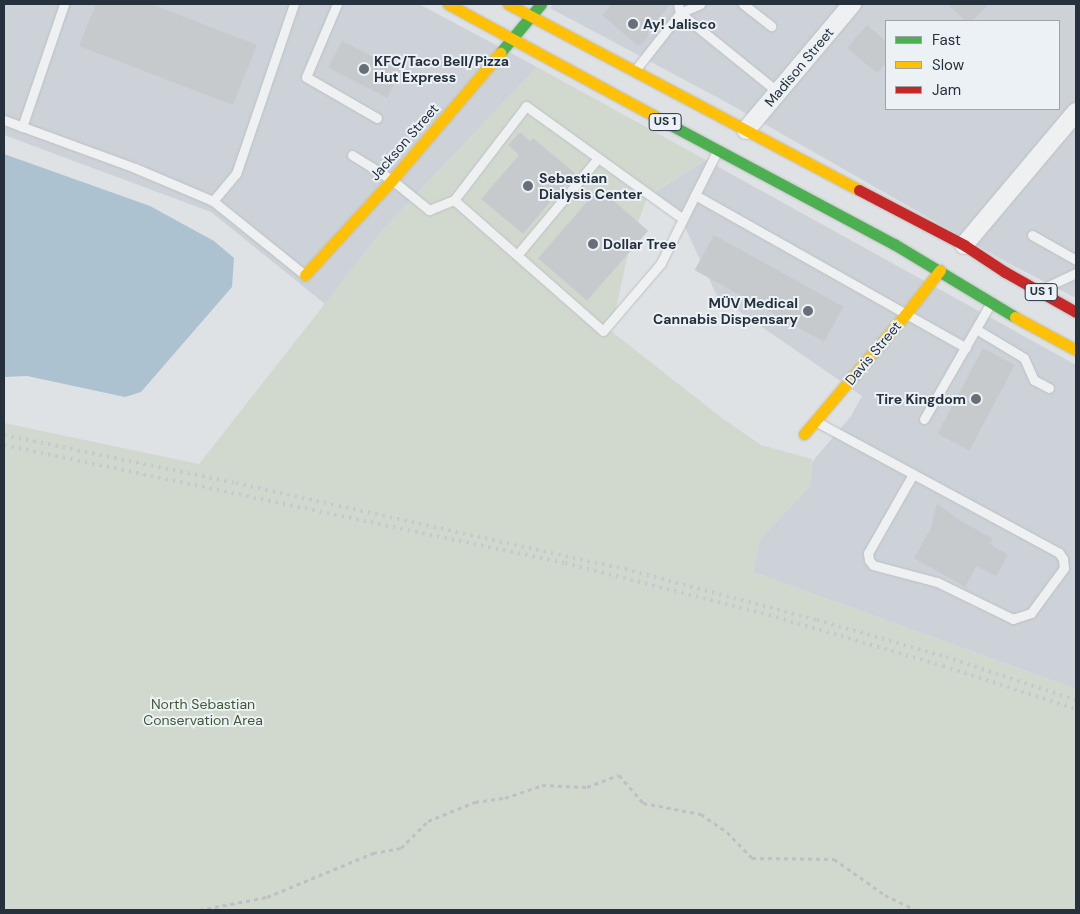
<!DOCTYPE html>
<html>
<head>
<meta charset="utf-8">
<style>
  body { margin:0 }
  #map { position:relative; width:1080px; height:914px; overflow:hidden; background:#dfe2e4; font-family:"DM Sans",sans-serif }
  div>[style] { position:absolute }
  .built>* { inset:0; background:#ccd2d8 }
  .green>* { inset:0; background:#d1d9cf }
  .water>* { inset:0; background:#acc2d1 }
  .building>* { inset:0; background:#c7cacd; transform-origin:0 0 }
  .path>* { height:3px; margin-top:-1.5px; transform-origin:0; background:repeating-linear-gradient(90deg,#bec1c4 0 4px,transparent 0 8px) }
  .roads { filter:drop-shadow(0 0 1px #bdc0c2) drop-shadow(0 0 1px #bdc0c2) }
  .lane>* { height:9px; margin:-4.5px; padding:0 4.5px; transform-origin:4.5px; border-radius:4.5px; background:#eef0f1 }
  .street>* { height:18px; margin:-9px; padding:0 9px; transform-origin:9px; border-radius:9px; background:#eef0f1 }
  .fast>* { height:11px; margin:-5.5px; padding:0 5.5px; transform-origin:5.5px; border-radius:5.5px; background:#4caf50 }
  .slow>* { height:11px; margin:-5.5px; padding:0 5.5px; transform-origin:5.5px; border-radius:5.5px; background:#ffc107 }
  .jam>* { height:11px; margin:-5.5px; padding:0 5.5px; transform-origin:5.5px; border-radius:5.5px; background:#c62828 }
  .rail>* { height:4px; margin-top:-2px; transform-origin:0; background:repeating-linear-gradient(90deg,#c7cacc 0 2.5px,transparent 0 7.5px) }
  .dots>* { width:14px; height:14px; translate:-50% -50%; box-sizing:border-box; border:2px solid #ecf1f5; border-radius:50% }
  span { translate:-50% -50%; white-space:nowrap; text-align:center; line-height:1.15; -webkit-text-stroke:4px #ecf1f5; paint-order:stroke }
  .shield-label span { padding:1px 4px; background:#ecf1f5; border:1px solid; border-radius:4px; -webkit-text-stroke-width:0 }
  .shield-label { font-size:12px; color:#26313e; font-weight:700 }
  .poi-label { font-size:14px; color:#26313e; font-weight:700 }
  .left { translate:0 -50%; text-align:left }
  .right { translate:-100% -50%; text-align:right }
  .street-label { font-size:14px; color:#26313e }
  .park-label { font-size:14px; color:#3f5a32 }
  .frame { position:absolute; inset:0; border:5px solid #26313e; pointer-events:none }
  .legend { position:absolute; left:885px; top:20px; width:175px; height:90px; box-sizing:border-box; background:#ecf1f5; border:1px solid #9da4ac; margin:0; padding:6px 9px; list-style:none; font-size:15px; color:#26313e }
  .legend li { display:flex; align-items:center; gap:10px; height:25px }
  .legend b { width:25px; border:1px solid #9da4ac }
</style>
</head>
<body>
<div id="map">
  <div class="built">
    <div style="clip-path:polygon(4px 4px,419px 4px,537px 67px,381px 232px,325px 304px,211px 212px,4px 135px)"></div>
    <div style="clip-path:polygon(evenodd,553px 4px,1076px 4px,1076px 298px,1008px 263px,726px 102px,550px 8px,553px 4px,886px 21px,1059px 21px,1059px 109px,886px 109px,886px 21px)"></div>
    <div style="clip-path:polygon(706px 160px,1076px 365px,1076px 689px,753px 572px,760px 539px,810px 486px,812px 462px,851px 416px,862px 396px,717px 296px,683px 223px,649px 195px)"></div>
  </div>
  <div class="green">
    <div style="clip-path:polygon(537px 67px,706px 160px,648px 195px,630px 245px,611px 331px,722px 418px,761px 445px,812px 459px,810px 486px,760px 539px,753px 572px,1076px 689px,1076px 910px,4px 910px,4px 423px,199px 464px,381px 232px)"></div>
  </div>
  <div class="water">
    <div style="clip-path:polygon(4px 154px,150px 206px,214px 241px,234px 258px,232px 287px,141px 392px,125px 397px,27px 376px,4px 377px)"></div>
  </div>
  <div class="building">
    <div style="clip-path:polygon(96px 4px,151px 4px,257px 45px,233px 105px,79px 46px)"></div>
    <div style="clip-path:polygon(612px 4px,670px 4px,647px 33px,649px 35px,641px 45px,637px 45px,602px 15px)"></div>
    <div style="clip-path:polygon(947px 4px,989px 4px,972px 21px,966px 21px)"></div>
    <div style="clip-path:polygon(867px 25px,886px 41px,886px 63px,877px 73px,847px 48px)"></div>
    <div style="left:342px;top:41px;width:66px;height:30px;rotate:27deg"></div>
    <div style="clip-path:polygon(520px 132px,530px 141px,533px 138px,575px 173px,523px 234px,481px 199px,519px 155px,508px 145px)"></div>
    <div style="left:599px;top:188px;width:65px;height:93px;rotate:41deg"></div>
    <div style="left:714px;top:235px;width:148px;height:40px;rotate:29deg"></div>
    <div style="left:983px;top:348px;width:36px;height:97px;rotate:28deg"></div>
    <div style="clip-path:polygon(937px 503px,956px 518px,993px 539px,990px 544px,1008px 555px,996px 576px,977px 566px,965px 587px,914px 558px,931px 528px)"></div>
  </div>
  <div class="path">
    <div style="left:199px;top:910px;width:69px;rotate:-10.8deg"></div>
    <div style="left:267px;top:897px;width:115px;rotate:-22.5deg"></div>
    <div style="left:373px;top:853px;width:28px;rotate:-10deg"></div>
    <div style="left:401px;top:848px;width:38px;rotate:-45deg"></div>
    <div style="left:428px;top:821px;width:51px;rotate:-22deg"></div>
    <div style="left:475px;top:802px;width:30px;rotate:-8deg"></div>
    <div style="left:505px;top:798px;width:39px;rotate:-19deg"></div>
    <div style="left:542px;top:785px;width:45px;rotate:2.5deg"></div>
    <div style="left:587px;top:787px;width:34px;rotate:-21deg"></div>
    <div style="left:619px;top:775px;width:37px;rotate:49deg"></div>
    <div style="left:643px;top:803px;width:59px;rotate:10.7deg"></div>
    <div style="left:701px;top:814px;width:32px;rotate:35deg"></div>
    <div style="left:727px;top:832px;width:36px;rotate:46deg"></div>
    <div style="left:752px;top:858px;width:82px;rotate:0.7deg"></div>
    <div style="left:834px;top:859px;width:62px;rotate:35.2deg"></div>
    <div style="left:885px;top:895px;width:34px;rotate:26deg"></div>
  </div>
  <div class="roads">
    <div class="lane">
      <div style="left:337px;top:4px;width:79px;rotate:113deg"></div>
      <div style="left:306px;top:77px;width:82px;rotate:30deg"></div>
      <div style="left:678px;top:4px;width:9px;rotate:77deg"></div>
      <div style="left:680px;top:13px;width:126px;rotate:38.9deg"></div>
      <div style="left:743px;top:4px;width:36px;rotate:38deg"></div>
      <div style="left:636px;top:69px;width:71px;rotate:-51.8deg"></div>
      <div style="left:680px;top:13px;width:22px;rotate:-24deg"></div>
      <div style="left:4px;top:120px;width:140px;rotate:20.1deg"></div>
      <div style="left:135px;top:168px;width:85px;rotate:22.9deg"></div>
      <div style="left:213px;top:201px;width:118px;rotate:38.8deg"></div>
      <div style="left:22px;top:127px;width:130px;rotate:-71.1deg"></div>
      <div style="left:352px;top:155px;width:47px;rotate:32deg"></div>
      <div style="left:392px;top:180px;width:48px;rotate:39deg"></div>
      <div style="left:429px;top:210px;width:27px;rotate:-22deg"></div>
      <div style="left:454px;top:200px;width:198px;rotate:41.3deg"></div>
      <div style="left:603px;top:331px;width:89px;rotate:-49.5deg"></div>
      <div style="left:661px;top:263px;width:123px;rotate:-63.4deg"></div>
      <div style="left:695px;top:195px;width:311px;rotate:29.4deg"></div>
      <div style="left:454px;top:200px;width:118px;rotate:-52.5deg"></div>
      <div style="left:526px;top:106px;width:192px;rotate:35.7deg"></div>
      <div style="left:213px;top:201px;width:35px;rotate:-50deg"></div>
      <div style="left:236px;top:174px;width:180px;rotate:-71.2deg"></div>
      <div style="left:1032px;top:235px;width:51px;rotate:29.6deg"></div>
      <div style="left:517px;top:255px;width:126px;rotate:-50.1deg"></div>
      <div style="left:1042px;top:289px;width:38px;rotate:-25deg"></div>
      <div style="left:976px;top:329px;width:56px;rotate:31.1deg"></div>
      <div style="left:1024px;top:358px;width:24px;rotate:66deg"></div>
      <div style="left:1034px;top:380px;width:17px;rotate:28deg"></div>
      <div style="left:924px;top:419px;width:130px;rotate:-60.1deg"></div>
      <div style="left:817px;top:422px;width:275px;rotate:28.4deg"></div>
      <div style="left:1059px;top:553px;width:7px;rotate:56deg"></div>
      <div style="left:1063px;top:559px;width:9px;rotate:84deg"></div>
      <div style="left:1064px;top:568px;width:56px;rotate:126.3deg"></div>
      <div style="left:1031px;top:613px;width:19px;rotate:162deg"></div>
      <div style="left:1013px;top:619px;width:85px;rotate:-154deg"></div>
      <div style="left:937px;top:582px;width:66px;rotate:-165.1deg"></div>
      <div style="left:873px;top:565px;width:6px;rotate:-129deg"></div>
      <div style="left:869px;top:560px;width:7px;rotate:-98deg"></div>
      <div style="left:868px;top:553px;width:91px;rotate:-60.3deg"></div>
    </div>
    <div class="street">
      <div style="left:746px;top:130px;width:165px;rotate:-49.9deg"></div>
      <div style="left:964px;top:245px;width:174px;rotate:-49.9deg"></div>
    </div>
    <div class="fast">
      <div style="left:500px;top:53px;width:64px;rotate:-50.1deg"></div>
      <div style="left:654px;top:116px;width:272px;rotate:28.1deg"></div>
      <div style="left:894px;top:244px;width:141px;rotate:31.1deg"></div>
    </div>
    <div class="slow">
      <div style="left:448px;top:4px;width:234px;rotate:28.5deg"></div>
      <div style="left:508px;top:4px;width:397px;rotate:27.9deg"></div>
      <div style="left:305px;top:275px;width:129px;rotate:-47.5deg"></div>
      <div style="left:392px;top:180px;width:167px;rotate:-49.6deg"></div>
      <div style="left:1015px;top:317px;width:69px;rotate:28.4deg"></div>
      <div style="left:804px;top:434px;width:156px;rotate:-49.7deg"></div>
      <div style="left:905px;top:315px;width:57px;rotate:-52.1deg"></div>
    </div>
    <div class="jam">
      <div style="left:859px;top:190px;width:119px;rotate:27.6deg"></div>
      <div style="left:964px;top:245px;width:49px;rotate:33.4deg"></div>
      <div style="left:1005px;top:272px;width:81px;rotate:29.4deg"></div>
    </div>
  </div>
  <div class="rail">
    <div style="left:4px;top:435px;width:237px;rotate:11.7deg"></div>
    <div style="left:236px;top:483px;width:398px;rotate:12.5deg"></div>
    <div style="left:625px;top:569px;width:199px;rotate:14.9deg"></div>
    <div style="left:817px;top:620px;width:134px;rotate:16deg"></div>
    <div style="left:946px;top:657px;width:137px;rotate:18.3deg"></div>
    <div style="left:4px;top:445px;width:573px;rotate:11.88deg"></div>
    <div style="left:565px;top:563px;width:211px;rotate:14.3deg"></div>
    <div style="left:769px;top:615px;width:181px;rotate:16.3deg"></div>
    <div style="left:943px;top:666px;width:140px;rotate:17.9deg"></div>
  </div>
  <div class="dots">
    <div style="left:633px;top:24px;background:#676f78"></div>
    <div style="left:364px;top:69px;background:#676f78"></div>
    <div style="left:528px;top:186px;background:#676f78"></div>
    <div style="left:593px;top:244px;background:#676f78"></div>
    <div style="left:808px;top:311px;background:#676f78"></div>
    <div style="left:976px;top:399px;background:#676f78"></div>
  </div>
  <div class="shield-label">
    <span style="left:665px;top:122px">US 1</span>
    <span style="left:1041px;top:292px">US 1</span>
  </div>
  <div class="poi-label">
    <span class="left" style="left:643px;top:24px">Ay! Jalisco</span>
    <span class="left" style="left:374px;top:69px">KFC/Taco Bell/Pizza<br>Hut Express</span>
    <span class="left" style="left:539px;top:186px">Sebastian<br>Dialysis Center</span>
    <span class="left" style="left:603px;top:244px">Dollar Tree</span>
    <span class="right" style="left:798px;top:311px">MÜV Medical<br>Cannabis Dispensary</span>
    <span class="right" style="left:966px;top:399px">Tire Kingdom</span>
  </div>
  <div class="street-label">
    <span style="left:799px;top:67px;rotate:-50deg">Madison Street</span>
    <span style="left:404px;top:142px;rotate:-49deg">Jackson Street</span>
    <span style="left:873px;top:353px;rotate:-50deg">Davis Street</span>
  </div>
  <div class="park-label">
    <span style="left:203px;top:712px">North Sebastian<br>Conservation Area</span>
  </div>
  <div class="frame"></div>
  <ul class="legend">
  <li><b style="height:6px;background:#4caf50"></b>Fast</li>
  <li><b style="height:6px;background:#ffc107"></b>Slow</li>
  <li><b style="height:6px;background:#c62828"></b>Jam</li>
  </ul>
</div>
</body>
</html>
